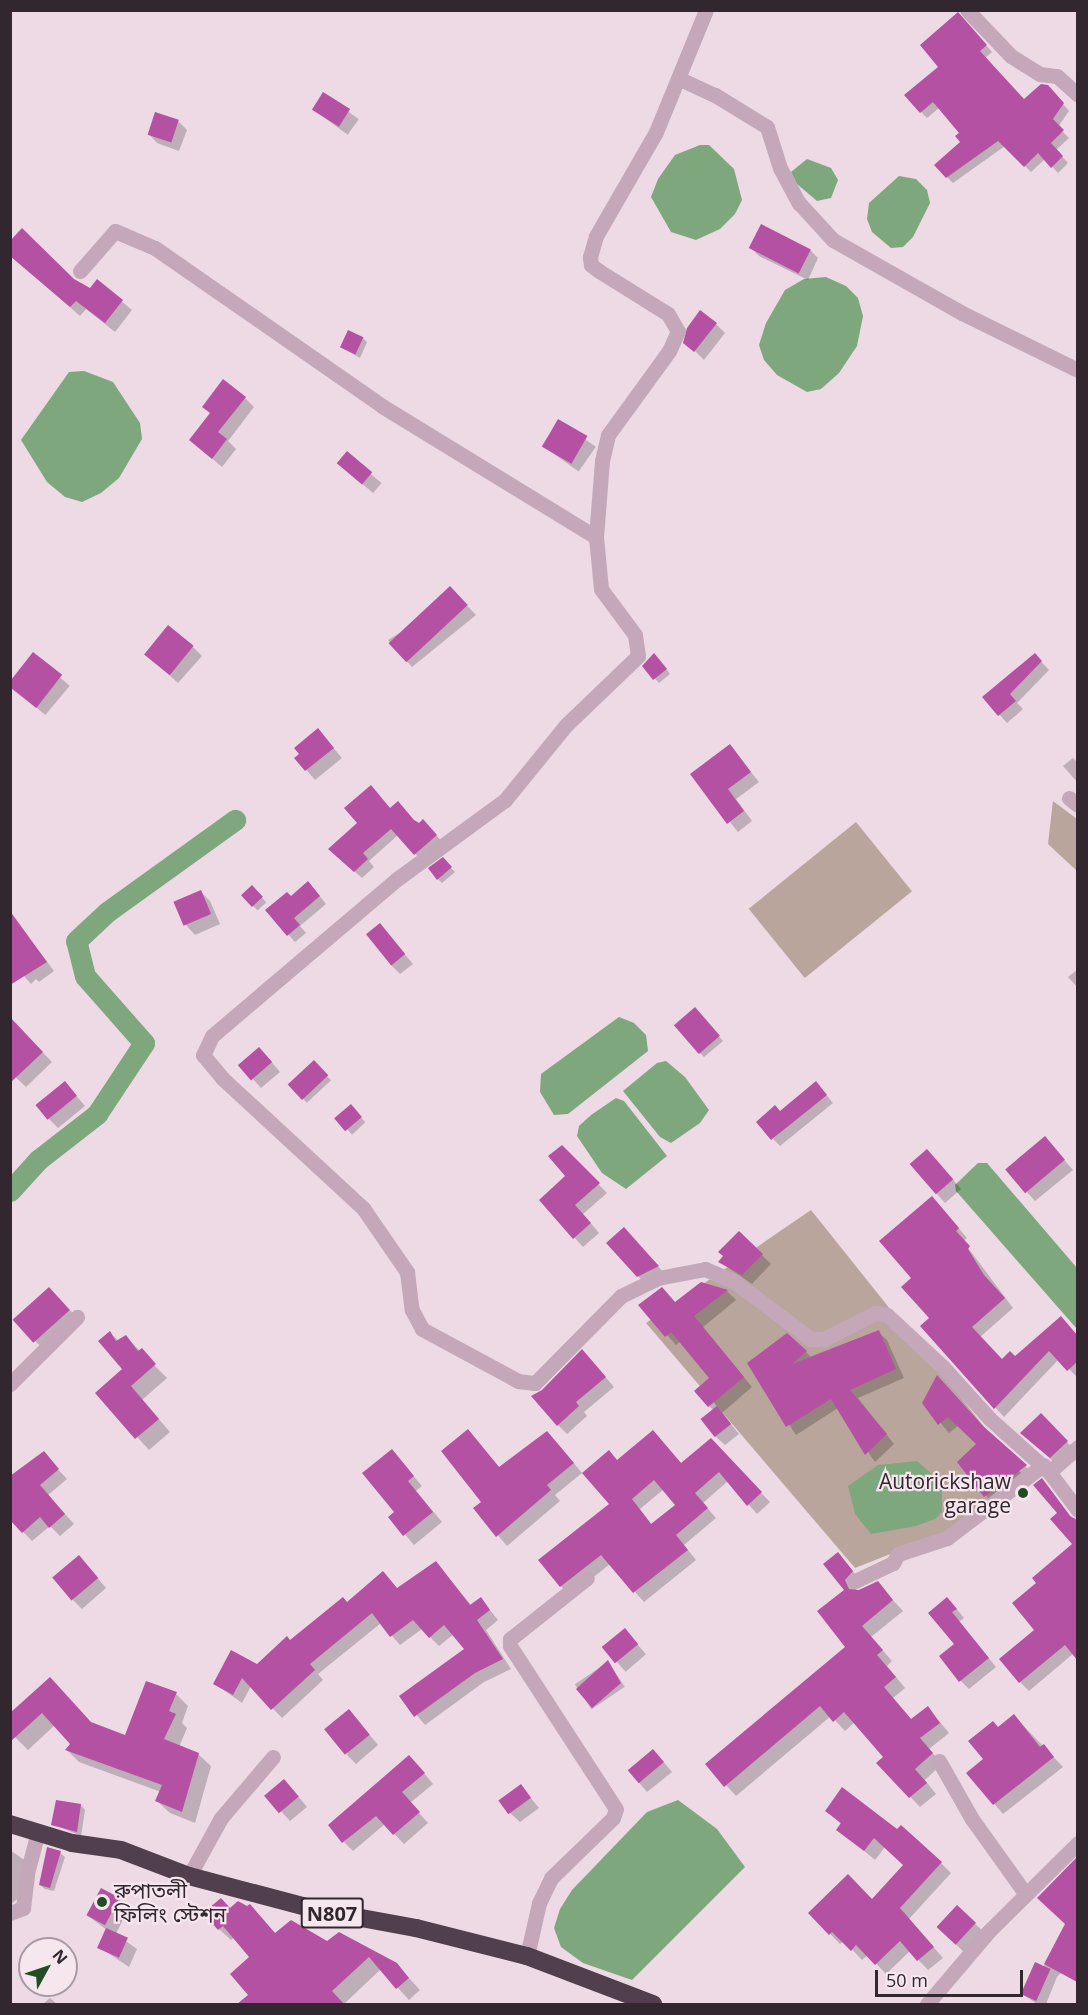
<!DOCTYPE html>
<html>
<head>
<meta charset="utf-8">
<style>
  body { margin:0 }
  #map { position:relative; width:1088px; height:2015px; overflow:hidden; background:#eddae5; font-family:"Open Sans","Noto Sans Bengali",sans-serif }
  div>[style] { position:absolute }
  .green>* { inset:0; background:#baa59d; transform-origin:0 0 }
  .water>* { inset:0; background:#7ea77d }
  .shadow>* { inset:0; background:#0003; transform-origin:0 0 }
  .canal>* { height:21px; margin:-10.5px; padding:0 10.5px; transform-origin:10.5px; border-radius:10.5px; background:#7ea77d }
  .building>* { inset:0; background:#b551a3; transform-origin:0 0 }
  .street>* { height:15px; margin:-7.5px; padding:0 7.5px; transform-origin:7.5px; border-radius:7.5px; background:#c4a8b9 }
  .highway>* { height:18px; margin:-9px; padding:0 9px; transform-origin:9px; border-radius:9px; background:#513f4d }
  .dots>* { width:16px; height:16px; translate:-50% -50%; box-sizing:border-box; border:3px solid #f6e6ee; border-radius:50% }
  span { translate:-50% -50%; white-space:nowrap; text-align:center; line-height:1.15; -webkit-text-stroke:4.5px #f6e6ee; paint-order:stroke }
  .shield-label span { padding:2px 4px; background:#f6e6ee; border:2px solid; border-radius:4px; -webkit-text-stroke-width:0 }
  .shield-label { font-size:20px; color:#32272f; font-weight:700 }
  .poi-label { font-size:21px; color:#32272f }
  .right { translate:-100% -50%; text-align:right }
  .left { translate:0 -50%; text-align:left }
  .frame { position:absolute; inset:0; border:12px solid #32272f; pointer-events:none }
  .north { position:absolute; left:18px; top:1937px; width:60px; height:60px; box-sizing:border-box; background:#f6e6ee; border:2px solid #a89aa2; border-radius:50%; rotate:50deg; font-size:16px; font-weight:700; line-height:24px; text-align:center; color:#32272f }
  .north::after { content:''; display:block; margin:auto; width:21px; height:27px; background:#224d23; clip-path:polygon(50% 0,100% 100%,50% 72%,0 100%) }
  .scale { position:absolute; left:875px; top:1970px; width:148px; height:27px; box-sizing:border-box; border:3px solid #32272f; border-top:0; padding-left:8px; font-size:18px; line-height:21px; white-space:nowrap; color:#32272f; -webkit-text-stroke:4px #f6e6ee; paint-order:stroke }
</style>
</head>
<body>
<div id="map">
  <div class="green">
    <div style="clip-path:polygon(1053px 801px,1077px 819px,1077px 871px,1048px 844px)"></div>
    <div style="left:856px;top:822px;width:89px;height:138px;rotate:51deg"></div>
    <div style="clip-path:polygon(811px 1210px,1021px 1473px,949px 1531px,855px 1568px,646px 1323px)"></div>
  </div>
  <div class="water">
    <div style="clip-path:polygon(700px 145px,709px 145px,734px 169px,742px 200px,735px 214px,720px 229px,696px 240px,671px 232px,651px 197px,658px 179px,675px 155px)"></div>
    <div style="clip-path:polygon(807px 159px,831px 168px,838px 180px,831px 198px,817px 201px,797px 184px,791px 172px)"></div>
    <div style="clip-path:polygon(899px 176px,916px 179px,927px 190px,930px 203px,913px 237px,903px 247px,891px 248px,872px 232px,867px 219px,869px 203px)"></div>
    <div style="clip-path:polygon(826px 277px,846px 286px,858px 298px,863px 316px,857px 346px,839px 373px,821px 389px,807px 392px,777px 375px,764px 360px,759px 345px,766px 323px,785px 290px,804px 279px)"></div>
    <div style="clip-path:polygon(84px 371px,113px 382px,140px 423px,142px 439px,119px 478px,101px 493px,82px 502px,65px 497px,47px 482px,21px 440px,69px 372px)"></div>
    <div style="clip-path:polygon(619px 1017px,634px 1023px,646px 1035px,648px 1051px,568px 1114px,554px 1115px,540px 1092px,541px 1074px)"></div>
    <div style="clip-path:polygon(666px 1061px,685px 1077px,709px 1110px,700px 1123px,671px 1143px,660px 1137px,623px 1091px,657px 1063px)"></div>
    <div style="clip-path:polygon(616px 1098px,624px 1101px,667px 1156px,626px 1189px,602px 1173px,577px 1136px,579px 1126px,591px 1115px)"></div>
    <div style="clip-path:polygon(978px 1163px,987px 1163px,1077px 1268px,1077px 1329px,956px 1191px,955px 1185px)"></div>
    <div style="clip-path:polygon(917px 1461px,934px 1476px,942px 1489px,942px 1512px,935px 1519px,916px 1526px,871px 1534px,855px 1514px,848px 1486px,878px 1465px)"></div>
    <div style="clip-path:polygon(678px 1800px,717px 1829px,745px 1867px,632px 1980px,583px 1963px,561px 1947px,554px 1928px,560px 1909px,572px 1890px,647px 1812px)"></div>
  </div>
  <div class="shadow">
    <div style="clip-path:polygon(964px 20px,992px 52px,985px 58px,1024px 100px,1054px 93px,1069px 111px,1058px 127px,1069px 138px,1056px 150px,1068px 163px,1058px 173px,1045px 159px,1031px 172px,1005px 146px,953px 183px,947px 177px,962px 142px,961px 134px,939px 108px,927px 118px,921px 112px)"></div>
    <div style="left:324px;top:94px;width:43px;height:19px;rotate:36deg"></div>
    <div style="clip-path:polygon(178px 121px,187px 130px,179px 151px,157px 143px,148px 133px)"></div>
    <div style="clip-path:polygon(751px 248px,810px 250px,818px 258px,808px 280px,759px 256px)"></div>
    <div style="clip-path:polygon(15px 259px,72px 279px,90px 290px,97px 281px,132px 310px,115px 332px,86px 309px,80px 316px)"></div>
    <div style="clip-path:polygon(716px 324px,725px 333px,704px 360px,692px 348px)"></div>
    <div style="clip-path:polygon(363px 338px,367px 342px,360px 358px,342px 348px)"></div>
    <div style="clip-path:polygon(245px 398px,254px 407px,228px 441px,236px 449px,222px 467px,191px 440px,211px 414px)"></div>
    <div style="left:559px;top:421px;width:45px;height:30px;rotate:35deg"></div>
    <div style="left:347px;top:454px;width:45px;height:13px;rotate:40deg"></div>
    <div style="clip-path:polygon(459px 597px,476px 615px,412px 667px,388px 640px)"></div>
    <div style="clip-path:polygon(193px 647px,202px 656px,178px 683px,156px 663px)"></div>
    <div style="left:33px;top:655px;width:48px;height:38px;rotate:40deg"></div>
    <div style="clip-path:polygon(1035px 655px,1049px 670px,1017px 703px,1023px 709px,1007px 723px,984px 697px)"></div>
    <div style="clip-path:polygon(659px 659px,670px 674px,659px 683px,644px 666px)"></div>
    <div style="clip-path:polygon(318px 730px,342px 758px,315px 780px,296px 758px)"></div>
    <div style="clip-path:polygon(730px 746px,759px 782px,736px 799px,752px 821px,738px 832px,692px 775px)"></div>
    <div style="clip-path:polygon(1073px 758px,1078px 763px,1078px 783px,1063px 766px)"></div>
    <div style="clip-path:polygon(391px 809px,430px 828px,443px 843px,422px 861px,398px 835px,369px 861px,374px 867px,362px 878px,337px 856px)"></div>
    <div style="clip-path:polygon(447px 864px,455px 872px,442px 883px,438px 879px)"></div>
    <div style="left:252px;top:887px;width:21px;height:12px;rotate:47deg"></div>
    <div style="clip-path:polygon(315px 890px,326px 904px,300px 926px,306px 933px,295px 942px,267px 910px)"></div>
    <div style="clip-path:polygon(201px 892px,210px 901px,220px 924px,195px 935px,186px 925px)"></div>
    <div style="clip-path:polygon(11px 914px,54px 971px,39px 982px,36px 979px,31px 984px,23px 975px)"></div>
    <div style="clip-path:polygon(380px 925px,413px 964px,400px 974px,391px 965px)"></div>
    <div style="clip-path:polygon(1078px 969px,1078px 988px,1068px 977px)"></div>
    <div style="clip-path:polygon(699px 1013px,723px 1041px,704px 1057px,700px 1053px)"></div>
    <div style="clip-path:polygon(16px 1025px,52px 1062px,26px 1087px,10px 1072px)"></div>
    <div style="clip-path:polygon(268px 1058px,280px 1072px,261px 1088px,240px 1065px)"></div>
    <div style="left:314px;top:1062px;width:25px;height:33px;rotate:47deg"></div>
    <div style="clip-path:polygon(65px 1083px,85px 1106px,58px 1128px,49px 1119px)"></div>
    <div style="clip-path:polygon(823px 1091px,833px 1103px,780px 1146px,773px 1139px)"></div>
    <div style="left:351px;top:1107px;width:21px;height:18px;rotate:47deg"></div>
    <div style="clip-path:polygon(562px 1147px,607px 1193px,583px 1214px,599px 1233px,583px 1247px,541px 1200px,567px 1176px)"></div>
    <div style="clip-path:polygon(1054px 1148px,1073px 1170px,1035px 1201px,1007px 1170px)"></div>
    <div style="clip-path:polygon(936px 1160px,961px 1189px,945px 1203px,936px 1193px)"></div>
    <div style="clip-path:polygon(941px 1207px,967px 1238px,963px 1241px,1013px 1308px,980px 1337px,1002px 1361px,1015px 1358px,1069px 1327px,1078px 1336px,1078px 1378px,1059px 1359px,1004px 1417px,948px 1356px,913px 1278px)"></div>
    <div style="clip-path:polygon(739px 1233px,771px 1264px,752px 1284px,720px 1262px)"></div>
    <div style="clip-path:polygon(633px 1239px,667px 1276px,648px 1286px,638px 1276px)"></div>
    <div style="clip-path:polygon(702px 1284px,727px 1291px,736px 1300px,703px 1327px,752px 1387px,722px 1413px,739px 1434px,725px 1445px,715px 1436px,713px 1410px,709px 1406px,711px 1379px,681px 1341px,676px 1345px,640px 1305px,662px 1289px,676px 1304px)"></div>
    <div style="clip-path:polygon(59px 1298px,79px 1320px,45px 1351px,15px 1320px)"></div>
    <div style="clip-path:polygon(878px 1332px,887px 1340px,904px 1378px,858px 1398px,894px 1444px,875px 1462px,838px 1408px,796px 1435px,749px 1364px,806px 1352px,812px 1358px)"></div>
    <div style="clip-path:polygon(110px 1333px,119px 1341px,126px 1337px,167px 1378px,142px 1400px,170px 1432px,149px 1450px,97px 1393px,124px 1369px)"></div>
    <div style="clip-path:polygon(591px 1360px,614px 1387px,584px 1412px,587px 1416px,567px 1434px,558px 1425px)"></div>
    <div style="clip-path:polygon(924px 1403px,987px 1431px,1035px 1475px,995px 1506px,959px 1463px,978px 1444px,959px 1425px,949px 1433px)"></div>
    <div style="clip-path:polygon(1051px 1424px,1076px 1452px,1060px 1467px,1031px 1442px)"></div>
    <div style="clip-path:polygon(468px 1431px,500px 1468px,557px 1443px,582px 1473px,555px 1495px,560px 1501px,507px 1546px,475px 1508px,483px 1502px)"></div>
    <div style="clip-path:polygon(evenodd,653px 1432px,682px 1464px,710px 1440px,770px 1502px,757px 1514px,728px 1481px,703px 1503px,716px 1518px,684px 1545px,696px 1560px,644px 1602px,610px 1564px,570px 1596px,561px 1586px,611px 1505px,609px 1452px,618px 1461px,653px 1432px,664px 1489px,678px 1506px,652px 1525px,640px 1509px,664px 1489px)"></div>
    <div style="clip-path:polygon(392px 1451px,422px 1486px,416px 1491px,442px 1522px,414px 1545px,390px 1517px,396px 1512px)"></div>
    <div style="clip-path:polygon(50px 1461px,67px 1479px,48px 1495px,74px 1524px,60px 1536px,50px 1526px,32px 1541px,10px 1518px)"></div>
    <div style="clip-path:polygon(1050px 1489px,1072px 1518px,1078px 1519px,1078px 1657px,1074px 1653px,1029px 1691px,1020px 1682px,1036px 1630px,1038px 1583px,1074px 1545px)"></div>
    <div style="clip-path:polygon(838px 1554px,862px 1582px,855px 1591px,877px 1583px,903px 1611px,871px 1637px,892px 1661px,887px 1666px,905px 1688px,893px 1698px,912px 1720px,928px 1708px,949px 1733px,929px 1749px,942px 1764px,925px 1780px,936px 1794px,920px 1807px,878px 1763px,885px 1757px,855px 1722px,845px 1731px,831px 1716px,736px 1796px,707px 1764px,847px 1647px,846px 1590px)"></div>
    <div style="clip-path:polygon(436px 1563px,472px 1606px,481px 1599px,498px 1620px,486px 1630px,511px 1669px,484px 1682px,425px 1725px,401px 1696px,466px 1649px,454px 1634px,439px 1646px,422px 1629px,400px 1645px,381px 1623px,318px 1674px,323px 1680px,282px 1718px,251px 1686px,242px 1703px,214px 1683px,257px 1666px,347px 1603px,398px 1589px)"></div>
    <div style="clip-path:polygon(88px 1567px,106px 1588px,82px 1609px,73px 1600px)"></div>
    <div style="clip-path:polygon(955px 1607px,964px 1618px,959px 1622px,996px 1667px,969px 1689px,961px 1681px,956px 1644px,930px 1613px)"></div>
    <div style="left:625px;top:1630px;width:32px;height:27px;rotate:49deg"></div>
    <div style="left:608px;top:1662px;width:30px;height:40px;rotate:56deg"></div>
    <div style="clip-path:polygon(50px 1679px,92px 1724px,126px 1737px,176px 1694px,188px 1706px,182px 1723px,187px 1728px,179px 1747px,198px 1754px,211px 1766px,195px 1823px,170px 1813px,157px 1801px,161px 1792px,79px 1762px,67px 1750px,72px 1744px,55px 1725px,28px 1750px,10px 1732px)"></div>
    <div style="clip-path:polygon(1014px 1716px,1063px 1767px,1003px 1814px,968px 1773px,985px 1759px,998px 1728px)"></div>
    <div style="clip-path:polygon(358px 1721px,378px 1745px,356px 1764px,347px 1755px)"></div>
    <div style="clip-path:polygon(662px 1760px,672px 1772px,647px 1792px,629px 1771px)"></div>
    <div style="clip-path:polygon(418px 1766px,433px 1784px,410px 1803px,428px 1823px,404px 1844px,385px 1824px,353px 1851px,344px 1842px)"></div>
    <div style="clip-path:polygon(521px 1786px,539px 1808px,520px 1822px,510px 1813px)"></div>
    <div style="clip-path:polygon(293px 1790px,307px 1807px,290px 1821px,266px 1795px)"></div>
    <div style="clip-path:polygon(81px 1805px,85px 1810px,81px 1836px,53px 1824px)"></div>
    <div style="clip-path:polygon(827px 1811px,941px 1863px,951px 1873px,909px 1919px,943px 1958px,928px 1970px,910px 1951px,886px 1974px,868px 1955px,862px 1960px,844px 1941px,840px 1944px,810px 1913px,873px 1901px,905px 1865px,885px 1847px,875px 1860px,838px 1829px,842px 1825px)"></div>
    <div style="clip-path:polygon(10px 1850px,33px 1866px,28px 1890px,10px 1905px)"></div>
    <div style="clip-path:polygon(60px 1853px,65px 1857px,54px 1891px,45px 1889px,40px 1885px)"></div>
    <div style="clip-path:polygon(1078px 1859px,1078px 1955px,1057px 1977px,1046px 2004px,1037px 2004px,1021px 1993px,1043px 1968px,1067px 1924px,1039px 1898px)"></div>
    <div style="clip-path:polygon(119px 1899px,128px 1909px,116px 1934px,137px 1949px,129px 1967px,99px 1947px,107px 1930px,88px 1916px)"></div>
    <div style="clip-path:polygon(957px 1907px,985px 1933px,966px 1954px,948px 1937px)"></div>
    <div style="clip-path:polygon(230px 1910px,276px 1934px,327px 1943px,396px 1964px,420px 1990px,409px 2000px,381px 1969px,344px 2004px,239px 2004px,250px 1995px,251px 1957px,235px 1937px,231px 1940px,219px 1929px)"></div>
    <div style="clip-path:polygon(50px 1998px,57px 2004px,43px 2004px)"></div>
  </div>
  <div class="canal">
    <div style="left:10px;top:1191px;width:42px;rotate:-47.9deg"></div>
    <div style="left:38px;top:1160px;width:75px;rotate:-37.9deg"></div>
    <div style="left:97px;top:1114px;width:85px;rotate:-56.5deg"></div>
    <div style="left:144px;top:1043px;width:89px;rotate:-131.4deg"></div>
    <div style="left:85px;top:976px;width:36px;rotate:-104deg"></div>
    <div style="left:76px;top:941px;width:42px;rotate:-43.1deg"></div>
    <div style="left:107px;top:912px;width:158px;rotate:-35.7deg"></div>
  </div>
  <div class="building">
    <div style="clip-path:polygon(958px 12px,987px 45px,980px 51px,1024px 99px,1041px 84px,1048px 85px,1064px 103px,1053px 119px,1064px 130px,1051px 143px,1063px 156px,1051px 168px,1038px 153px,1024px 167px,998px 141px,946px 178px,934px 165px,960px 142px,955px 136px,959px 133px,933px 102px,920px 113px,904px 95px,938px 67px,920px 45px)"></div>
    <div style="left:323px;top:92px;width:32px;height:21px;rotate:32deg"></div>
    <div style="left:155px;top:112px;width:25px;height:24px;rotate:18deg"></div>
    <div style="left:761px;top:224px;width:56px;height:27px;rotate:27deg"></div>
    <div style="clip-path:polygon(22px 228px,74px 279px,90px 288px,97px 279px,123px 300px,105px 323px,76px 301px,70px 307px,10px 256px,10px 241px)"></div>
    <div style="clip-path:polygon(700px 310px,717px 323px,694px 352px,683px 343px,687px 328px)"></div>
    <div style="left:348px;top:330px;width:17px;height:19px;rotate:25deg"></div>
    <div style="clip-path:polygon(223px 379px,246px 397px,218px 432px,227px 439px,212px 459px,189px 440px,210px 413px,202px 407px)"></div>
    <div style="left:558px;top:419px;width:34px;height:32px;rotate:30deg"></div>
    <div style="left:347px;top:451px;width:33px;height:16px;rotate:40deg"></div>
    <div style="left:450px;top:586px;width:26px;height:84px;rotate:47deg"></div>
    <div style="left:168px;top:625px;width:33px;height:38px;rotate:39deg"></div>
    <div style="left:33px;top:652px;width:37px;height:42px;rotate:38deg"></div>
    <div style="clip-path:polygon(654px 653px,667px 669px,653px 680px,642px 666px)"></div>
    <div style="clip-path:polygon(1035px 653px,1042px 661px,1010px 694px,1016px 701px,998px 716px,982px 697px)"></div>
    <div style="clip-path:polygon(318px 728px,334px 748px,305px 771px,294px 758px,299px 754px,294px 748px)"></div>
    <div style="clip-path:polygon(730px 744px,751px 772px,728px 789px,744px 811px,727px 824px,690px 774px)"></div>
    <div style="clip-path:polygon(371px 785px,390px 808px,398px 801px,414px 820px,419px 823px,423px 819px,437px 835px,414px 855px,391px 829px,363px 853px,368px 859px,354px 872px,328px 849px,357px 823px,344px 808px)"></div>
    <div style="clip-path:polygon(443px 857px,452px 867px,437px 880px,428px 868px)"></div>
    <div style="clip-path:polygon(308px 881px,320px 896px,294px 918px,300px 925px,287px 936px,265px 910px,287px 892px,291px 896px)"></div>
    <div style="left:252px;top:885px;width:16px;height:15px;rotate:47deg"></div>
    <div style="left:201px;top:890px;width:26px;height:30px;rotate:67deg"></div>
    <div style="clip-path:polygon(10px 911px,47px 962px,10px 985px)"></div>
    <div style="left:380px;top:923px;width:40px;height:18px;rotate:51deg"></div>
    <div style="left:695px;top:1007px;width:38px;height:28px;rotate:49deg"></div>
    <div style="clip-path:polygon(10px 1017px,43px 1052px,10px 1083px)"></div>
    <div style="left:259px;top:1047px;width:20px;height:28px;rotate:49deg"></div>
    <div style="left:314px;top:1060px;width:21px;height:36px;rotate:47deg"></div>
    <div style="left:65px;top:1081px;width:19px;height:38px;rotate:51deg"></div>
    <div style="clip-path:polygon(816px 1081px,827px 1095px,771px 1140px,756px 1122px,775px 1105px,780px 1111px)"></div>
    <div style="left:351px;top:1104px;width:17px;height:22px;rotate:50deg"></div>
    <div style="left:1045px;top:1136px;width:31px;height:52px;rotate:50deg"></div>
    <div style="clip-path:polygon(562px 1145px,600px 1183px,575px 1205px,591px 1223px,573px 1239px,539px 1200px,565px 1176px,548px 1156px)"></div>
    <div style="left:927px;top:1149px;width:40px;height:23px;rotate:49deg"></div>
    <div style="clip-path:polygon(932px 1196px,959px 1228px,956px 1231px,970px 1246px,968px 1249px,984px 1275px,1005px 1298px,972px 1327px,1002px 1359px,1010px 1351px,1015px 1356px,1061px 1316px,1077px 1335px,1077px 1362px,1067px 1371px,1049px 1351px,994px 1409px,920px 1326px,929px 1318px,901px 1287px,911px 1278px,879px 1241px)"></div>
    <div style="clip-path:polygon(624px 1227px,648px 1254px,659px 1266px,637px 1277px,606px 1243px)"></div>
    <div style="clip-path:polygon(739px 1231px,763px 1254px,742px 1275px,718px 1262px,723px 1256px,718px 1252px)"></div>
    <div style="clip-path:polygon(701px 1282px,728px 1290px,694px 1316px,744px 1377px,708px 1407px,694px 1391px,709px 1378px,671px 1332px,665px 1337px,638px 1305px,662px 1287px,675px 1302px)"></div>
    <div style="left:49px;top:1287px;width:31px;height:49px;rotate:48deg"></div>
    <div style="clip-path:polygon(879px 1330px,896px 1369px,850px 1390px,887px 1434px,865px 1455px,831px 1399px,786px 1427px,747px 1363px,787px 1333px,807px 1351px,792px 1364px)"></div>
    <div style="clip-path:polygon(110px 1331px,116px 1341px,126px 1335px,138px 1351px,142px 1348px,156px 1364px,131px 1386px,159px 1419px,135px 1439px,95px 1393px,122px 1369px,98px 1341px)"></div>
    <div style="clip-path:polygon(582px 1349px,606px 1377px,576px 1402px,579px 1406px,557px 1426px,531px 1396px,542px 1390px)"></div>
    <div style="clip-path:polygon(937px 1375px,983px 1426px,1027px 1465px,984px 1497px,957px 1462px,976px 1444px,948px 1417px,938px 1425px,922px 1403px)"></div>
    <div style="left:717px;top:1406px;width:23px;height:21px;rotate:52deg"></div>
    <div style="clip-path:polygon(1041px 1413px,1068px 1441px,1050px 1458px,1020px 1433px)"></div>
    <div style="clip-path:polygon(468px 1429px,499px 1467px,547px 1431px,574px 1463px,547px 1485px,551px 1490px,496px 1537px,473px 1508px,481px 1502px,441px 1451px)"></div>
    <div style="clip-path:polygon(evenodd,653px 1430px,681px 1463px,711px 1438px,762px 1492px,747px 1506px,719px 1472px,695px 1493px,708px 1508px,676px 1535px,688px 1550px,633px 1593px,601px 1555px,560px 1587px,538px 1560px,609px 1504px,582px 1473px,609px 1450px,617px 1460px,653px 1430px,654px 1480px,675px 1505px,651px 1524px,632px 1499px,654px 1480px)"></div>
    <div style="clip-path:polygon(392px 1449px,414px 1476px,408px 1481px,433px 1512px,403px 1536px,388px 1517px,394px 1512px,362px 1473px)"></div>
    <div style="clip-path:polygon(44px 1451px,59px 1469px,40px 1485px,65px 1514px,49px 1528px,40px 1517px,22px 1533px,10px 1520px,10px 1476px)"></div>
    <div style="clip-path:polygon(1042px 1478px,1070px 1516px,1077px 1520px,1077px 1660px,1065px 1645px,1019px 1683px,999px 1659px,1034px 1630px,1012px 1603px,1036px 1583px,1032px 1578px,1072px 1544px,1050px 1519px,1057px 1513px,1033px 1485px)"></div>
    <div style="clip-path:polygon(838px 1552px,853px 1571px,845px 1580px,849px 1589px,859px 1590px,878px 1581px,893px 1600px,862px 1626px,883px 1650px,877px 1655px,896px 1677px,884px 1687px,911px 1719px,928px 1706px,940px 1723px,920px 1738px,933px 1753px,915px 1769px,927px 1783px,909px 1798px,876px 1763px,883px 1757px,844px 1712px,833px 1722px,820px 1706px,724px 1787px,705px 1764px,845px 1647px,817px 1611px,844px 1590px,823px 1564px)"></div>
    <div style="left:79px;top:1555px;width:30px;height:35px;rotate:50deg"></div>
    <div style="clip-path:polygon(436px 1561px,470px 1605px,481px 1597px,490px 1610px,477px 1620px,503px 1659px,475px 1673px,414px 1717px,399px 1696px,464px 1649px,444px 1625px,429px 1638px,413px 1620px,390px 1637px,372px 1613px,310px 1664px,315px 1670px,271px 1710px,242px 1678px,233px 1695px,213px 1684px,231px 1650px,257px 1664px,287px 1636px,290px 1640px,343px 1597px,347px 1602px,383px 1571px,397px 1588px)"></div>
    <div style="clip-path:polygon(947px 1597px,957px 1609px,952px 1612px,989px 1658px,959px 1682px,939px 1656px,954px 1644px,928px 1613px)"></div>
    <div style="left:625px;top:1628px;width:21px;height:30px;rotate:51deg"></div>
    <div style="clip-path:polygon(608px 1660px,621px 1683px,592px 1708px,576px 1689px)"></div>
    <div style="clip-path:polygon(50px 1677px,91px 1722px,125px 1735px,146px 1681px,177px 1692px,169px 1711px,176px 1714px,164px 1739px,199px 1753px,182px 1812px,155px 1801px,162px 1785px,65px 1750px,70px 1744px,42px 1713px,10px 1742px,10px 1713px)"></div>
    <div style="left:349px;top:1709px;width:33px;height:32px;rotate:51deg"></div>
    <div style="clip-path:polygon(1014px 1714px,1040px 1747px,1044px 1744px,1054px 1757px,993px 1805px,966px 1773px,983px 1759px,968px 1741px,993px 1721px,998px 1727px)"></div>
    <div style="left:653px;top:1749px;width:17px;height:33px;rotate:50deg"></div>
    <div style="clip-path:polygon(409px 1755px,425px 1773px,402px 1792px,420px 1812px,393px 1835px,376px 1816px,342px 1843px,328px 1825px)"></div>
    <div style="left:284px;top:1779px;width:23px;height:26px;rotate:50deg"></div>
    <div style="left:521px;top:1784px;width:17px;height:28px;rotate:54deg"></div>
    <div style="clip-path:polygon(842px 1787px,897px 1829px,901px 1825px,942px 1862px,900px 1908px,934px 1947px,917px 1961px,900px 1941px,875px 1965px,856px 1945px,851px 1951px,832px 1932px,829px 1935px,808px 1913px,848px 1874px,872px 1899px,903px 1865px,874px 1838px,864px 1851px,836px 1830px,841px 1823px,825px 1811px)"></div>
    <div style="clip-path:polygon(56px 1800px,81px 1804px,77px 1832px,51px 1825px)"></div>
    <div style="clip-path:polygon(47px 1847px,61px 1851px,50px 1888px,39px 1885px)"></div>
    <div style="clip-path:polygon(1077px 1857px,1077px 1982px,1044px 1964px,1065px 1924px,1037px 1898px)"></div>
    <div style="left:101px;top:1888px;width:21px;height:31px;rotate:28deg"></div>
    <div style="clip-path:polygon(221px 1898px,230px 1908px,238px 1901px,247px 1906px,250px 1904px,275px 1933px,291px 1920px,327px 1941px,339px 1932px,397px 1963px,409px 1978px,396px 1989px,369px 1957px,332px 1991px,344px 2004px,237px 2004px,248px 1995px,230px 1974px,249px 1957px,223px 1926px,218px 1930px,203px 1913px)"></div>
    <div style="left:957px;top:1905px;width:26px;height:30px;rotate:43deg"></div>
    <div style="left:106px;top:1928px;width:24px;height:22px;rotate:24deg"></div>
    <div style="left:1035px;top:1962px;width:17px;height:35px;rotate:24deg"></div>
  </div>
  <div class="street">
    <div style="left:706px;top:10px;width:132px;rotate:112.3deg"></div>
    <div style="left:656px;top:132px;width:120px;rotate:120deg"></div>
    <div style="left:596px;top:236px;width:22px;rotate:106deg"></div>
    <div style="left:590px;top:257px;width:8px;rotate:83deg"></div>
    <div style="left:591px;top:265px;width:10px;rotate:37deg"></div>
    <div style="left:599px;top:271px;width:81px;rotate:31.9deg"></div>
    <div style="left:668px;top:314px;width:20px;rotate:60deg"></div>
    <div style="left:678px;top:331px;width:22px;rotate:114deg"></div>
    <div style="left:669px;top:351px;width:104px;rotate:126deg"></div>
    <div style="left:608px;top:435px;width:27px;rotate:103deg"></div>
    <div style="left:602px;top:461px;width:76px;rotate:94.5deg"></div>
    <div style="left:596px;top:537px;width:52px;rotate:84.5deg"></div>
    <div style="left:601px;top:589px;width:57px;rotate:53.5deg"></div>
    <div style="left:635px;top:635px;width:21px;rotate:82deg"></div>
    <div style="left:638px;top:656px;width:100px;rotate:136.2deg"></div>
    <div style="left:566px;top:725px;width:97px;rotate:129.1deg"></div>
    <div style="left:505px;top:800px;width:134px;rotate:143.8deg"></div>
    <div style="left:397px;top:879px;width:243px;rotate:139.7deg"></div>
    <div style="left:212px;top:1036px;width:21px;rotate:115deg"></div>
    <div style="left:203px;top:1055px;width:30px;rotate:50deg"></div>
    <div style="left:222px;top:1078px;width:192px;rotate:42.7deg"></div>
    <div style="left:363px;top:1208px;width:78px;rotate:55.5deg"></div>
    <div style="left:407px;top:1272px;width:38px;rotate:83deg"></div>
    <div style="left:412px;top:1310px;width:21px;rotate:62deg"></div>
    <div style="left:422px;top:1329px;width:109px;rotate:28.4deg"></div>
    <div style="left:518px;top:1381px;width:17px;rotate:7deg"></div>
    <div style="left:535px;top:1383px;width:122px;rotate:-45.3deg"></div>
    <div style="left:621px;top:1296px;width:41px;rotate:-25.9deg"></div>
    <div style="left:658px;top:1278px;width:48px;rotate:-10.8deg"></div>
    <div style="left:705px;top:1269px;width:33px;rotate:23deg"></div>
    <div style="left:735px;top:1282px;width:95px;rotate:36.9deg"></div>
    <div style="left:811px;top:1339px;width:13px"></div>
    <div style="left:824px;top:1339px;width:57px;rotate:-27deg"></div>
    <div style="left:875px;top:1313px;width:12px;rotate:9deg"></div>
    <div style="left:887px;top:1315px;width:76px;rotate:42.9deg"></div>
    <div style="left:943px;top:1367px;width:70px;rotate:47.9deg"></div>
    <div style="left:990px;top:1419px;width:79px;rotate:41.9deg"></div>
    <div style="left:1049px;top:1472px;width:48px;rotate:52.7deg"></div>
    <div style="left:967px;top:10px;width:64px;rotate:46.3deg"></div>
    <div style="left:1011px;top:56px;width:34px;rotate:32deg"></div>
    <div style="left:1040px;top:74px;width:17px;rotate:7deg"></div>
    <div style="left:1057px;top:76px;width:28px;rotate:42deg"></div>
    <div style="left:680px;top:79px;width:38px;rotate:25deg"></div>
    <div style="left:715px;top:95px;width:61px;rotate:31.6deg"></div>
    <div style="left:767px;top:127px;width:43px;rotate:72.4deg"></div>
    <div style="left:780px;top:168px;width:40px;rotate:62deg"></div>
    <div style="left:799px;top:203px;width:50px;rotate:47.4deg"></div>
    <div style="left:833px;top:240px;width:148px;rotate:29.5deg"></div>
    <div style="left:962px;top:313px;width:129px;rotate:26.2deg"></div>
    <div style="left:80px;top:271px;width:53px;rotate:-48.8deg"></div>
    <div style="left:115px;top:231px;width:43px;rotate:23deg"></div>
    <div style="left:155px;top:248px;width:277px;rotate:34.8deg"></div>
    <div style="left:382px;top:406px;width:251px;rotate:31.5deg"></div>
    <div style="left:1069px;top:798px;width:11px;rotate:38deg"></div>
    <div style="left:10px;top:1384px;width:95px;rotate:-45deg"></div>
    <div style="left:1049px;top:1472px;width:38px;rotate:-41deg"></div>
    <div style="left:855px;top:1581px;width:42px;rotate:-25.3deg"></div>
    <div style="left:893px;top:1563px;width:10px;rotate:-61deg"></div>
    <div style="left:898px;top:1554px;width:52px;rotate:-18.1deg"></div>
    <div style="left:947px;top:1538px;width:121px;rotate:-37.2deg"></div>
    <div style="left:939px;top:1761px;width:67px;rotate:60.4deg"></div>
    <div style="left:972px;top:1819px;width:91px;rotate:54.4deg"></div>
    <div style="left:189px;top:1876px;width:66px;rotate:-61.1deg"></div>
    <div style="left:221px;top:1818px;width:80px;rotate:-49.6deg"></div>
    <div style="left:10px;top:1913px;width:14px;rotate:-21deg"></div>
    <div style="left:23px;top:1908px;width:35px;rotate:-83deg"></div>
    <div style="left:27px;top:1873px;width:42px;rotate:-75deg"></div>
    <div style="left:527px;top:1956px;width:54px;rotate:-77.2deg"></div>
    <div style="left:539px;top:1903px;width:28px;rotate:-64deg"></div>
    <div style="left:551px;top:1878px;width:86px;rotate:-44.1deg"></div>
    <div style="left:613px;top:1818px;width:9px;rotate:-72deg"></div>
    <div style="left:616px;top:1809px;width:194px;rotate:-123deg"></div>
    <div style="left:510px;top:1646px;width:7px;rotate:-90deg"></div>
    <div style="left:510px;top:1639px;width:98px;rotate:-38.4deg"></div>
    <div style="left:927px;top:2004px;width:94px;rotate:-49.7deg"></div>
    <div style="left:988px;top:1932px;width:127px;rotate:-44.7deg"></div>
  </div>
  <div class="highway">
    <div style="left:10px;top:1824px;width:65px;rotate:17deg"></div>
    <div style="left:72px;top:1843px;width:49px;rotate:8.1deg"></div>
    <div style="left:121px;top:1850px;width:73px;rotate:20.9deg"></div>
    <div style="left:189px;top:1876px;width:133px;rotate:14.8deg"></div>
    <div style="left:318px;top:1910px;width:100px;rotate:10.4deg"></div>
    <div style="left:416px;top:1928px;width:114px;rotate:14.2deg"></div>
    <div style="left:527px;top:1956px;width:135px;rotate:20.9deg"></div>
  </div>
  <div class="dots">
    <div style="left:1023px;top:1493px;background:#224d23"></div>
    <div style="left:102px;top:1902px;background:#224d23"></div>
  </div>
  <div class="shield-label">
    <span style="left:332px;top:1913px">N807</span>
  </div>
  <div class="poi-label">
    <span class="right" style="left:1011px;top:1493px">Autorickshaw<br>garage</span>
    <span class="left" style="left:114px;top:1902px">রুপাতলী<br>ফিলিং স্টেশন</span>
  </div>
  <div class="frame"></div>
  <div class="north">N</div>
  <div class="scale">50 m</div>
</div>
</body>
</html>
